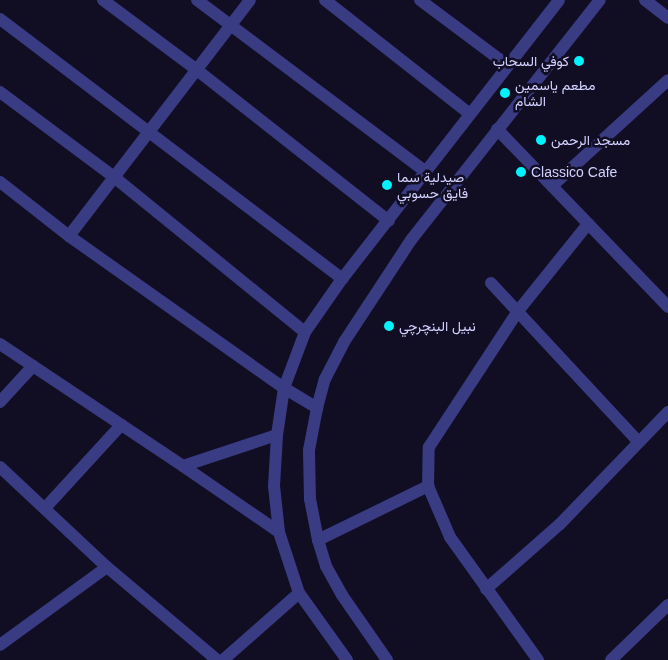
<!DOCTYPE html>
<html>
<head>
<meta charset="utf-8">
<style>
  body { margin:0 }
  #map { position:relative; width:668px; height:660px; overflow:hidden; background:#110e24; font-family:Helvetica,Vazirmatn,sans-serif }
  div>[style] { position:absolute }
  .minor>* { height:12px; margin:-6px; padding:0 6px; transform-origin:6px; border-radius:6px; background:#393b83 }
  .dots>* { width:14px; height:14px; translate:-50% -50%; box-sizing:border-box; border:2px solid #110e24; border-radius:50% }
  span { translate:-50% -50%; white-space:nowrap; text-align:center; line-height:1.15; -webkit-text-stroke:5px #110e24; paint-order:stroke }
  .poi-label { font-size:14px; color:#d3d1ff }
  .right { translate:-100% -50%; text-align:right }
  .left { translate:0 -50%; text-align:left }
</style>
</head>
<body>
<div id="map">
  <div class="minor">
    <div style="left:103px;top:0;width:117px;rotate:36.7deg"></div>
    <div style="left:197px;top:70px;width:244px;rotate:38.2deg"></div>
    <div style="left:197px;top:0;width:285px;rotate:36.9deg"></div>
    <div style="left:325px;top:0;width:184px;rotate:38.2deg"></div>
    <div style="left:420px;top:0;width:109px;rotate:36.8deg"></div>
    <div style="left:645px;top:0;width:29px;rotate:38deg"></div>
    <div style="left:0;top:19px;width:430px;rotate:37.2deg"></div>
    <div style="left:0;top:92px;width:142px;rotate:36.7deg"></div>
    <div style="left:114px;top:177px;width:246px;rotate:39.1deg"></div>
    <div style="left:497px;top:129px;width:247px;rotate:46.1deg"></div>
    <div style="left:0;top:182px;width:88px;rotate:38deg"></div>
    <div style="left:69px;top:236px;width:263px;rotate:35.3deg"></div>
    <div style="left:284px;top:388px;width:39px;rotate:31deg"></div>
    <div style="left:552px;top:186px;width:157px;rotate:-42.4deg"></div>
    <div style="left:69px;top:236px;width:297px;rotate:-52.5deg"></div>
    <div style="left:491px;top:283px;width:216px;rotate:47.1deg"></div>
    <div style="left:0;top:344px;width:220px;rotate:33.7deg"></div>
    <div style="left:183px;top:466px;width:116px;rotate:34.5deg"></div>
    <div style="left:0;top:402px;width:49px;rotate:-47.5deg"></div>
    <div style="left:183px;top:466px;width:99px;rotate:-18.3deg"></div>
    <div style="left:0;top:467px;width:146px;rotate:43.1deg"></div>
    <div style="left:107px;top:567px;width:144px;rotate:40.2deg"></div>
    <div style="left:45px;top:508px;width:113px;rotate:-47.5deg"></div>
    <div style="left:318px;top:540px;width:123px;rotate:-26.1deg"></div>
    <div style="left:486px;top:589px;width:98px;rotate:-41.3deg"></div>
    <div style="left:560px;top:524px;width:156px;rotate:-46deg"></div>
    <div style="left:0;top:645px;width:132px;rotate:-36.1deg"></div>
    <div style="left:223px;top:660px;width:101px;rotate:-41.4deg"></div>
    <div style="left:347px;top:660px;width:82px;rotate:-125.6deg"></div>
    <div style="left:299px;top:593px;width:64px;rotate:-108.2deg"></div>
    <div style="left:279px;top:532px;width:46px;rotate:-96.2deg"></div>
    <div style="left:274px;top:486px;width:51px;rotate:-86.6deg"></div>
    <div style="left:277px;top:435px;width:48px;rotate:-81.5deg"></div>
    <div style="left:284px;top:388px;width:60px;rotate:-69.4deg"></div>
    <div style="left:305px;top:332px;width:65px;rotate:-55.1deg"></div>
    <div style="left:342px;top:279px;width:353px;rotate:-52.1deg"></div>
    <div style="left:387px;top:660px;width:79px;rotate:-124.7deg"></div>
    <div style="left:342px;top:595px;width:33px;rotate:-119deg"></div>
    <div style="left:326px;top:566px;width:27px;rotate:-107deg"></div>
    <div style="left:318px;top:540px;width:42px;rotate:-101deg"></div>
    <div style="left:310px;top:499px;width:49px;rotate:-91.2deg"></div>
    <div style="left:309px;top:450px;width:43px;rotate:-79.2deg"></div>
    <div style="left:317px;top:408px;width:30px;rotate:-75deg"></div>
    <div style="left:325px;top:379px;width:42px;rotate:-62.8deg"></div>
    <div style="left:344px;top:342px;width:122px;rotate:-56.7deg"></div>
    <div style="left:411px;top:240px;width:305px;rotate:-51.8deg"></div>
    <div style="left:538px;top:660px;width:151px;rotate:-125.6deg"></div>
    <div style="left:450px;top:537px;width:56px;rotate:-113.3deg"></div>
    <div style="left:428px;top:486px;width:39px;rotate:-89deg"></div>
    <div style="left:429px;top:447px;width:163px;rotate:-56.8deg"></div>
    <div style="left:518px;top:311px;width:112px;rotate:-51.2deg"></div>
    <div style="left:611px;top:660px;width:79px;rotate:-44deg"></div>
  </div>
  <div class="dots">
    <div style="left:579px;top:61px;background:#00f2fc"></div>
    <div style="left:505px;top:93px;background:#00f2fc"></div>
    <div style="left:541px;top:140px;background:#00f2fc"></div>
    <div style="left:521px;top:172px;background:#00f2fc"></div>
    <div style="left:387px;top:185px;background:#00f2fc"></div>
    <div style="left:389px;top:326px;background:#00f2fc"></div>
  </div>
  <div class="poi-label">
    <span class="right" style="left:569px;top:61px">كوفي السحاب</span>
    <span class="left" style="left:515px;top:93px">مطعم ياسمين<br>الشام</span>
    <span class="left" style="left:551px;top:140px">مسجد الرحمن</span>
    <span class="left" style="left:531px;top:172px">Classico Cafe</span>
    <span class="left" style="left:397px;top:185px">صيدلية سما<br>فايق حسوبي</span>
    <span class="left" style="left:399px;top:326px">نبيل البنچرچي</span>
  </div>
</div>
</body>
</html>
